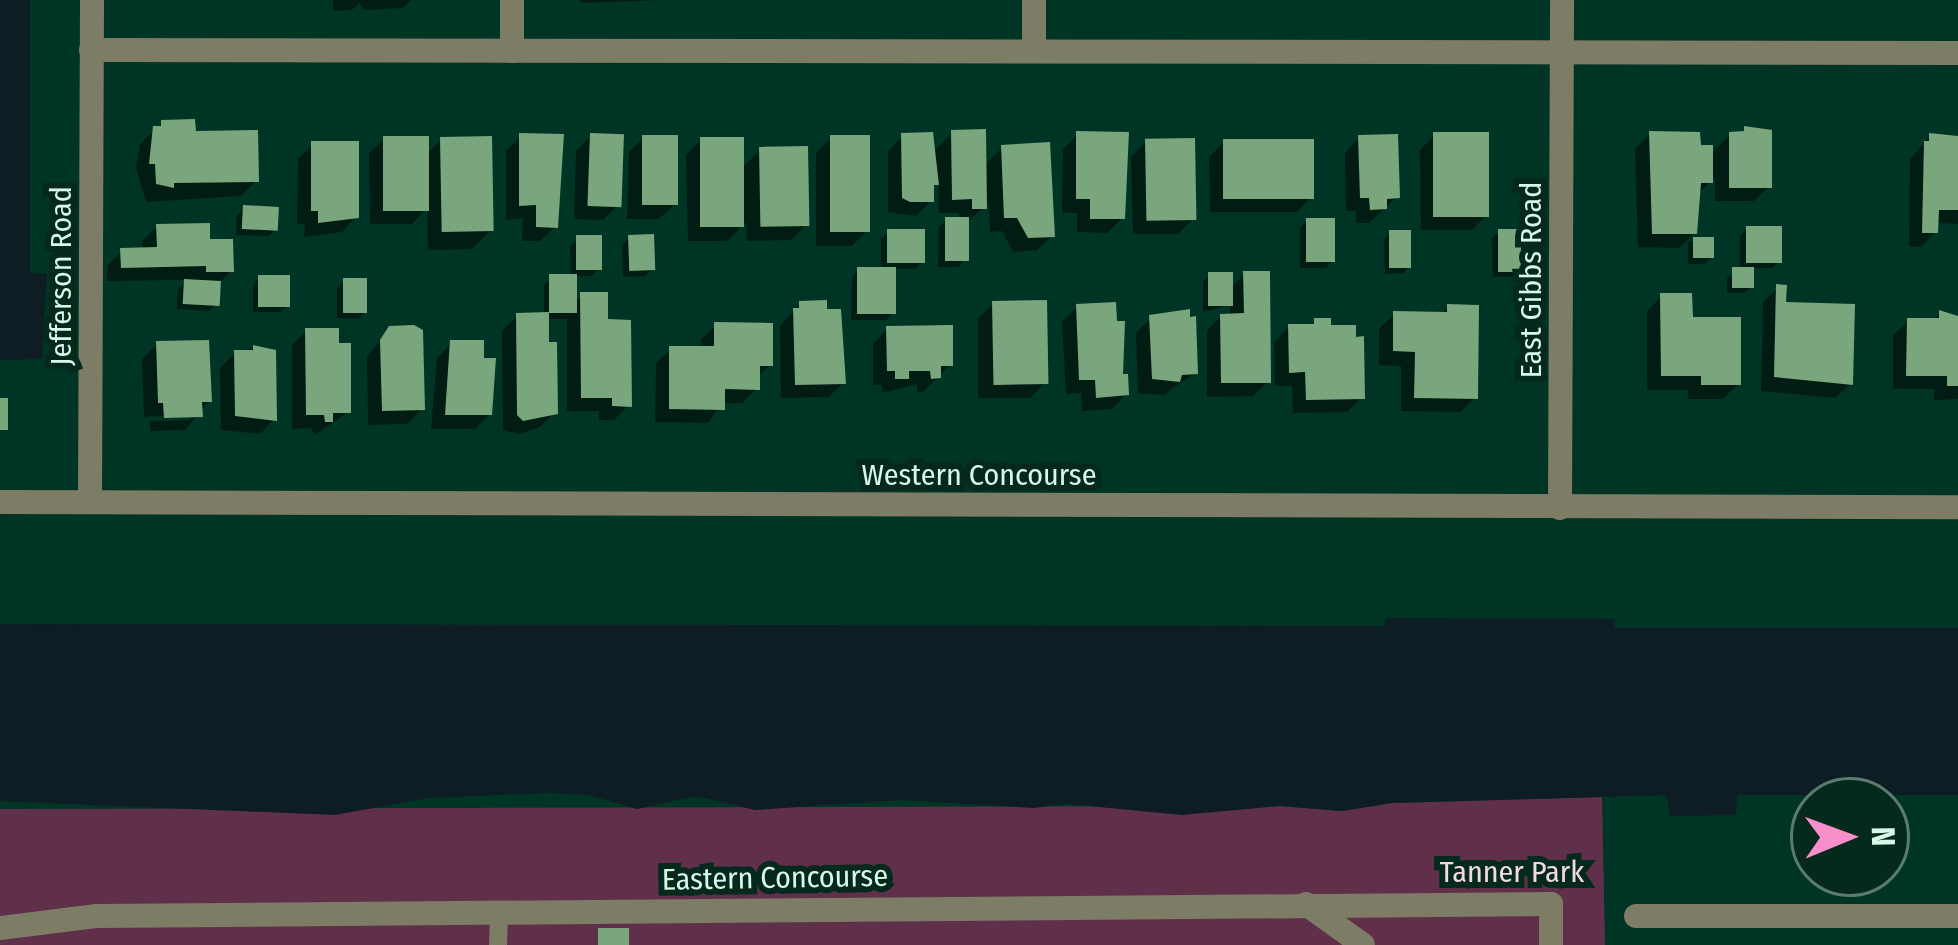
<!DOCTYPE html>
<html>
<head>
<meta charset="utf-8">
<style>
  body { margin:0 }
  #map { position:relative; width:1958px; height:945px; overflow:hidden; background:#003525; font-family:"Fira Sans Condensed",sans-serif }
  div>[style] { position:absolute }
  .green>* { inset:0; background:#60304b }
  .water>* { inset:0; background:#0d1d23 }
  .shadow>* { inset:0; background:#0007 }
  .building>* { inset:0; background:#7aa67e; transform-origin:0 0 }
  .lane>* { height:18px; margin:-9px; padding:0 9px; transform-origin:9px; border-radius:9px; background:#7d7c65 }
  .street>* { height:24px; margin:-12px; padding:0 12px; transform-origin:12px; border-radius:12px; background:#7d7c65 }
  span { translate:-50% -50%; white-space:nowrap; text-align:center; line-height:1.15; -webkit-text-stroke:12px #06291d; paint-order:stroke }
  .street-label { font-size:30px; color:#d8f8e9 }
  .park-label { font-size:30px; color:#f2d9e5 }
  .north { position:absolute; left:1790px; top:777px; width:120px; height:120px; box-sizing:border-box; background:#06291d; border:3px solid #5a7c6f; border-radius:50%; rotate:89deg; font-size:33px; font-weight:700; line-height:48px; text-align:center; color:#d8f8e9 }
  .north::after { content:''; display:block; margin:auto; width:42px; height:54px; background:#f98fca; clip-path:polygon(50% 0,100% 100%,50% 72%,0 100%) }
</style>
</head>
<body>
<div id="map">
  <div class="green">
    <div style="clip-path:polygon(1602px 797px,1605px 945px,0 945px,0 809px,1280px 806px,1342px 811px,1391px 803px)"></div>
  </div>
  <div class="water">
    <div style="clip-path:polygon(0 0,30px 0,30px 273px,47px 274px,42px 359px,0 360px)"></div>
    <div style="clip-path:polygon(1386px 618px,1614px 619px,1615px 628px,1958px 628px,1958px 795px,1737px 795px,1736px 815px,1670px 816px,1666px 795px,1392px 803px,1342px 811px,1280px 806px,1182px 815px,1067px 804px,1033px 808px,900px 800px,755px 810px,696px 796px,637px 809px,589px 795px,549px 793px,428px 798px,335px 815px,0 801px,0 624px,1385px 626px)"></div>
  </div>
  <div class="shadow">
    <div style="clip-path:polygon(333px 0,411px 0,403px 8px,364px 10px,359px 3px,352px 10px,333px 11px)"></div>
    <div style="clip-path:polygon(580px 0,660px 0,581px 3px)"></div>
    <div style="clip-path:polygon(162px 123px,193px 134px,256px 181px,241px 196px,146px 202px,136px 168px,140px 144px)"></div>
    <div style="clip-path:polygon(1745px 130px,1769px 187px,1754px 201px,1715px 201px,1715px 177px,1697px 195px,1694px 233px,1679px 248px,1638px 247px,1635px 149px,1650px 134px,1710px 155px,1730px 135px)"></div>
    <div style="clip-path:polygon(952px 133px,983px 166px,1002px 148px,1052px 236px,1037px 250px,1013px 252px,1002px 231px,990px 232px,989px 203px,965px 223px,965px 260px,958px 267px,938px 267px,939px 227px,946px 220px,959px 220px,959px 213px,939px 213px,938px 182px,931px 190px,931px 201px,916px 216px,888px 212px,888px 151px,903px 136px,933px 152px)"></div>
    <div style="clip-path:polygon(1078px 134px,1122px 218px,1107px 233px,1077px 232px,1077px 213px,1062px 213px,1063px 149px)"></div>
    <div style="clip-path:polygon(1435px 135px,1487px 215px,1472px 230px,1421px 230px,1420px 150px)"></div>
    <div style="clip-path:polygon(521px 136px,555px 227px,540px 241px,522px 241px,523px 218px,506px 220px,506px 151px)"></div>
    <div style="clip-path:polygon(591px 136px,618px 205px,603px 220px,574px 219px,576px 151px)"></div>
    <div style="clip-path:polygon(1930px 136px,1958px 138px,1958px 244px,1958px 224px,1936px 223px,1935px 232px,1921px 247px,1909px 246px,1910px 159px)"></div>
    <div style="clip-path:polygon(643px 138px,674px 205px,659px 219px,627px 219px,629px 152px)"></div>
    <div style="clip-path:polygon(831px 138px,867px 231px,852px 246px,816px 246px,816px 153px)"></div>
    <div style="clip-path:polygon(1359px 138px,1397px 197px,1369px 223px,1356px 223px,1356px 211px,1346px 211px,1345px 153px)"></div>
    <div style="clip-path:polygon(384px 139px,426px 154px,441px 140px,491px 230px,472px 249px,428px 250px,427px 208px,412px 224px,370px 224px,369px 153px)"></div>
    <div style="clip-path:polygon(701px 140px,741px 169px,760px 150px,806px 225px,791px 240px,747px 241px,746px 222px,727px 241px,688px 241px,686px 155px)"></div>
    <div style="clip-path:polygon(1146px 142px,1193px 219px,1178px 234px,1133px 234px,1131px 157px)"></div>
    <div style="clip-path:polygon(1224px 142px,1311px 197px,1297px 212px,1210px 212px,1209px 157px)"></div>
    <div style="clip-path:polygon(313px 144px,356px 217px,342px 232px,304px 237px,305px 224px,297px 224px,298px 159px)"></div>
    <div style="clip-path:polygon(244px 208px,275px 230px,269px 236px,236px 235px,237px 215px)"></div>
    <div style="clip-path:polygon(1307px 221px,1332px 261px,1326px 268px,1300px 268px,1300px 228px)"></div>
    <div style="clip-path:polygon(157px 227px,207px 242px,231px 271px,218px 284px,216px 304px,209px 311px,177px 309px,178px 289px,187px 280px,107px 281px,107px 266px,122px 251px,143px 251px,142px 241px)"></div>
    <div style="clip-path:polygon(1747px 229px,1779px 261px,1772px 268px,1751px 268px,1751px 287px,1744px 293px,1727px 293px,1727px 278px,1740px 271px,1740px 236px)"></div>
    <div style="clip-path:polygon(888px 232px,922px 262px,915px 269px,893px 269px,893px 313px,886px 320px,851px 320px,852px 277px,858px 270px,881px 270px,881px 239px)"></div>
    <div style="clip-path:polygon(1499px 232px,1518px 270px,1512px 277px,1493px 277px,1492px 238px)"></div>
    <div style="clip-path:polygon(1390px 233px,1410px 266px,1403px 273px,1385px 274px,1384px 240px)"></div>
    <div style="clip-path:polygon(629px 238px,652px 269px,645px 276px,623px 277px,622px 245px)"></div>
    <div style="clip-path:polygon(577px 239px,599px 269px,592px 276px,574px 276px,574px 303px,582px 295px,629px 405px,614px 420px,599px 420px,599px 411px,567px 411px,567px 319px,546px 319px,555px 412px,540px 427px,520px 434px,503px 430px,502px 331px,517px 316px,544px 315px,544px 285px,551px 278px,571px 277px,570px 246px)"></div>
    <div style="clip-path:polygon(1711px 240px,1711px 257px,1704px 264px,1688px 264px,1688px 241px)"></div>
    <div style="clip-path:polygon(1244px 274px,1268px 382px,1253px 396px,1207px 397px,1207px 331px,1221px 316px,1230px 316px,1230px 305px,1203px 312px,1203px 281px,1210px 275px,1231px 288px)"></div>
    <div style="clip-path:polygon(259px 278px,288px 305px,281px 312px,253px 312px,253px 285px)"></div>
    <div style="clip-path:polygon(344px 281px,364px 312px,358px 319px,337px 318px,337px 288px)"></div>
    <div style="clip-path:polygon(1778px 288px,1783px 305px,1850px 384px,1835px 398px,1761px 391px,1763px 302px)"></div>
    <div style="clip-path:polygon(1662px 296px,1690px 320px,1738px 384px,1723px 399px,1688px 399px,1688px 390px,1647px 390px,1647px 311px)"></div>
    <div style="clip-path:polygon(800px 304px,843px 383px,829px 397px,781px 398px,780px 326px)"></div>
    <div style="clip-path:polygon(993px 304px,1045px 383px,1030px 398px,978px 398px,978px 318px)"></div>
    <div style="clip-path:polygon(1077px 307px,1126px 394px,1112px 409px,1082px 411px,1081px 393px,1066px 394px,1062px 322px)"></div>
    <div style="clip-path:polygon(1448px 307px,1475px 397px,1460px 412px,1401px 411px,1401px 366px,1379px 365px,1379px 329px,1394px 314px,1441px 315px)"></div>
    <div style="clip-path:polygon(1940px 313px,1958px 319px,1958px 399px,1934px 400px,1934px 389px,1893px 389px,1893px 335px,1908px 321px,1933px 321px)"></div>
    <div style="clip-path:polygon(1151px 318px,1195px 373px,1163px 395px,1138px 393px,1136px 333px)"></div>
    <div style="clip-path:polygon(1315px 321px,1362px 397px,1347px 412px,1293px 413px,1292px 386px,1275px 386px,1274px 342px,1289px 327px,1309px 327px)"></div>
    <div style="clip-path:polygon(716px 325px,770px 365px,757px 377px,757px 388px,742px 403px,722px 403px,708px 423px,655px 422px,656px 363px,671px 349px,701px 349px,701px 340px)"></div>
    <div style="clip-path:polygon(390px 329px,422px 409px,407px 424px,368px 425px,367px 357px)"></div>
    <div style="clip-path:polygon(887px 329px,950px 365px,923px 392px,917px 392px,917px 384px,882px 393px,882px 385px,873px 385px,873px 344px)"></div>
    <div style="clip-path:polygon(306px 331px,348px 412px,315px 435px,311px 428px,292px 429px,292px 345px)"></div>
    <div style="clip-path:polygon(452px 343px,490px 414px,475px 429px,431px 429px,437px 358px)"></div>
    <div style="clip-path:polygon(157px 344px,209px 401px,185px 430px,150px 431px,150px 421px,189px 420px,195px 414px,144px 417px,142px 359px)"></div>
    <div style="clip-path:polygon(254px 348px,274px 419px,260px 434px,221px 430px,220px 368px,235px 353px)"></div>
  </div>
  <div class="building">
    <div style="clip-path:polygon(195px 119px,196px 131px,258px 130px,259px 182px,174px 183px,174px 188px,156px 184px,155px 164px,149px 164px,153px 126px,161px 126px,161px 120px)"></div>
    <div style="clip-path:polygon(1744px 126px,1772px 130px,1772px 188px,1729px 188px,1729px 132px,1744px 131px)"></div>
    <div style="clip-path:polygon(986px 129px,987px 209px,972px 209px,972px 199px,952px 200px,951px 130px)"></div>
    <div style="clip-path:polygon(1076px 131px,1129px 132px,1125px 219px,1090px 219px,1090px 199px,1076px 199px)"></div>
    <div style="clip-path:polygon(1649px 131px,1700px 132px,1701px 145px,1713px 145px,1713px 183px,1701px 183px,1697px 234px,1652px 234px)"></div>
    <div style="clip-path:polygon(933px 132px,939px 185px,934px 185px,934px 202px,910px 202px,902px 198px,901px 133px)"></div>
    <div style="left:1433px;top:132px;width:56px;height:85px"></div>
    <div style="clip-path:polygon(519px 133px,564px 134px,558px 228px,536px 227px,536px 205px,519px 206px)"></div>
    <div style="left:590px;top:133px;width:34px;height:73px;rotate:2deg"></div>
    <div style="clip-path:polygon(1929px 133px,1958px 136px,1958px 210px,1939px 210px,1938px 233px,1922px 233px,1924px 141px,1929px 141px)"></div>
    <div style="clip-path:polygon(1398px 134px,1400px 198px,1387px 199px,1387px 209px,1370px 210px,1369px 198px,1360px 198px,1358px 135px)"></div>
    <div style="left:642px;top:135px;width:36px;height:70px"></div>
    <div style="left:830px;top:135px;width:40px;height:97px"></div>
    <div style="left:383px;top:136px;width:46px;height:75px"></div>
    <div style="left:492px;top:136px;width:95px;height:52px;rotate:89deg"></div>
    <div style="left:700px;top:137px;width:44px;height:90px"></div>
    <div style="left:1195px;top:138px;width:82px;height:50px;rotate:89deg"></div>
    <div style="left:1223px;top:139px;width:91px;height:60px"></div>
    <div style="clip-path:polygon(311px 141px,359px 141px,359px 218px,318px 223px,318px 211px,311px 211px)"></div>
    <div style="clip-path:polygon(1050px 142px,1055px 237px,1028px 238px,1017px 218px,1004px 218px,1001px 145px)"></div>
    <div style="left:808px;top:146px;width:80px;height:49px;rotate:89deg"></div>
    <div style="left:243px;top:205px;width:36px;height:24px;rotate:3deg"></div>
    <div style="left:945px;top:217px;width:24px;height:44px"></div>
    <div style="left:1306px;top:218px;width:29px;height:44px"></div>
    <div style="clip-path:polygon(210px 223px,210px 239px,233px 239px,234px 272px,206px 272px,206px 266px,121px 268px,120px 248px,157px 247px,156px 224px)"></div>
    <div style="left:1746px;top:226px;width:36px;height:37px"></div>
    <div style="left:887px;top:229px;width:38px;height:34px"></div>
    <div style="left:1498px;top:229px;width:23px;height:43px"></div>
    <div style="left:1389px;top:230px;width:22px;height:38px"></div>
    <div style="left:654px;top:234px;width:36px;height:26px;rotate:88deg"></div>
    <div style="left:602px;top:235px;width:35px;height:26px;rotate:90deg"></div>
    <div style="left:1714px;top:237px;width:21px;height:21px;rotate:90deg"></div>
    <div style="left:857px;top:267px;width:39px;height:47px"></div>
    <div style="left:1754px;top:267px;width:21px;height:22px;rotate:90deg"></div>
    <div style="clip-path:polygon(1243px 271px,1270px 271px,1271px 383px,1221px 383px,1220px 314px,1244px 313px)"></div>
    <div style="left:1208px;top:272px;width:25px;height:34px"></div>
    <div style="left:577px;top:274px;width:39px;height:28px;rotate:90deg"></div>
    <div style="left:258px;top:275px;width:32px;height:32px"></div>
    <div style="left:343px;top:278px;width:24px;height:35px"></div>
    <div style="left:184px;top:279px;width:37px;height:25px;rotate:3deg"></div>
    <div style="clip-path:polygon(1776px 284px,1787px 285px,1786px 302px,1855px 304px,1853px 385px,1774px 377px)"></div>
    <div style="clip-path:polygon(580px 292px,608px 292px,608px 319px,631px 320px,632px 407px,612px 406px,612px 398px,581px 398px)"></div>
    <div style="clip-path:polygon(1660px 293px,1692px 293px,1693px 317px,1741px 317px,1741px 385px,1701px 385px,1701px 376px,1661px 376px)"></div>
    <div style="clip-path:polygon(827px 300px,827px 309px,841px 309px,846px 384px,795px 385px,793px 308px,799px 308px,799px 301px)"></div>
    <div style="left:1047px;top:300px;width:84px;height:55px;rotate:89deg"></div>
    <div style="clip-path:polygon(1116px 302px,1117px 321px,1125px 321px,1123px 374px,1128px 374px,1129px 395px,1096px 398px,1095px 380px,1079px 380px,1076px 304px)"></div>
    <div style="clip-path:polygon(1447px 304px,1479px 305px,1478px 399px,1414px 398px,1415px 352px,1393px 351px,1393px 311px,1447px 312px)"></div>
    <div style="clip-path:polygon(1190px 309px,1190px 317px,1196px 316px,1198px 374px,1182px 375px,1180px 382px,1152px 379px,1149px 315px)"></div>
    <div style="clip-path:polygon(1939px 310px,1958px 316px,1958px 386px,1947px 386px,1947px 376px,1906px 376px,1907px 318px,1939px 318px)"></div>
    <div style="clip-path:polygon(549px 312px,549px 342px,557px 342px,558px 414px,523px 421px,517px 415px,516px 313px)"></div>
    <div style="clip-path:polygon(1314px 318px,1331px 318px,1331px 325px,1356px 325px,1356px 337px,1364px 336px,1365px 399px,1306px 400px,1305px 372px,1289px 373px,1288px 324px,1314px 324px)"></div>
    <div style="clip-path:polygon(714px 322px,773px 323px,773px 366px,760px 366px,760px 390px,725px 389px,725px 410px,669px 409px,669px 346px,714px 346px)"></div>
    <div style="clip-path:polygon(414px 325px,423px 330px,425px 410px,382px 411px,380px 340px,389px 326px)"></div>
    <div style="clip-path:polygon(953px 325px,953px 366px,941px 366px,941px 378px,931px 379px,930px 371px,909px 371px,909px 379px,895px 379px,895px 371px,887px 371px,886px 326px)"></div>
    <div style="clip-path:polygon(305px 328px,339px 328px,339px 343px,351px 343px,351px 413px,333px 413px,333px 422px,325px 422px,324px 415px,306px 415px)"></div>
    <div style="clip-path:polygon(209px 340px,212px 402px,202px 402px,203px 417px,164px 418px,163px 403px,158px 403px,156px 341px)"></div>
    <div style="clip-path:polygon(450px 340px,484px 340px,484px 358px,496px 358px,492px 415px,445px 415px)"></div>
    <div style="clip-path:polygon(253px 345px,276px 350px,277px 421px,235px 416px,234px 350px,253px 350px)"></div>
    <div style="left:0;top:398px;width:8px;height:32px"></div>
    <div style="left:598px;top:928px;width:31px;height:17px"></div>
  </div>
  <div class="lane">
    <div style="left:498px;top:945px;width:34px;rotate:-88deg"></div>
  </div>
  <div class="street">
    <div style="left:512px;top:0;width:51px;rotate:90deg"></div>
    <div style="left:91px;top:50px;width:1867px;rotate:0.09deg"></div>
    <div style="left:1034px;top:51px;width:51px;rotate:-90deg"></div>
    <div style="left:0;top:502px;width:1958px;rotate:0.15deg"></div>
    <div style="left:90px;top:502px;width:502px;rotate:-89.77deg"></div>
    <div style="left:1560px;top:508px;width:508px;rotate:-89.77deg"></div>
    <div style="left:1306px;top:904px;width:70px;rotate:35.7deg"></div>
    <div style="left:1636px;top:916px;width:322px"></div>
    <div style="left:0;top:928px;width:98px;rotate:-7.1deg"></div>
    <div style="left:97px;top:916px;width:1454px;rotate:-0.47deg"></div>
    <div style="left:1551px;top:904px;width:41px;rotate:90deg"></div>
  </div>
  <div class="street-label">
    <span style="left:61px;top:276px;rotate:-90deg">Jefferson Road</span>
    <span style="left:1531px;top:280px;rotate:-90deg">East Gibbs Road</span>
    <span style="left:979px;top:475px">Western Concourse</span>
    <span style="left:775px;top:878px;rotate:-1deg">Eastern Concourse</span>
  </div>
  <div class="park-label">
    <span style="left:1512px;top:872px">Tanner Park</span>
  </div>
  <div class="north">N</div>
</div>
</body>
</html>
